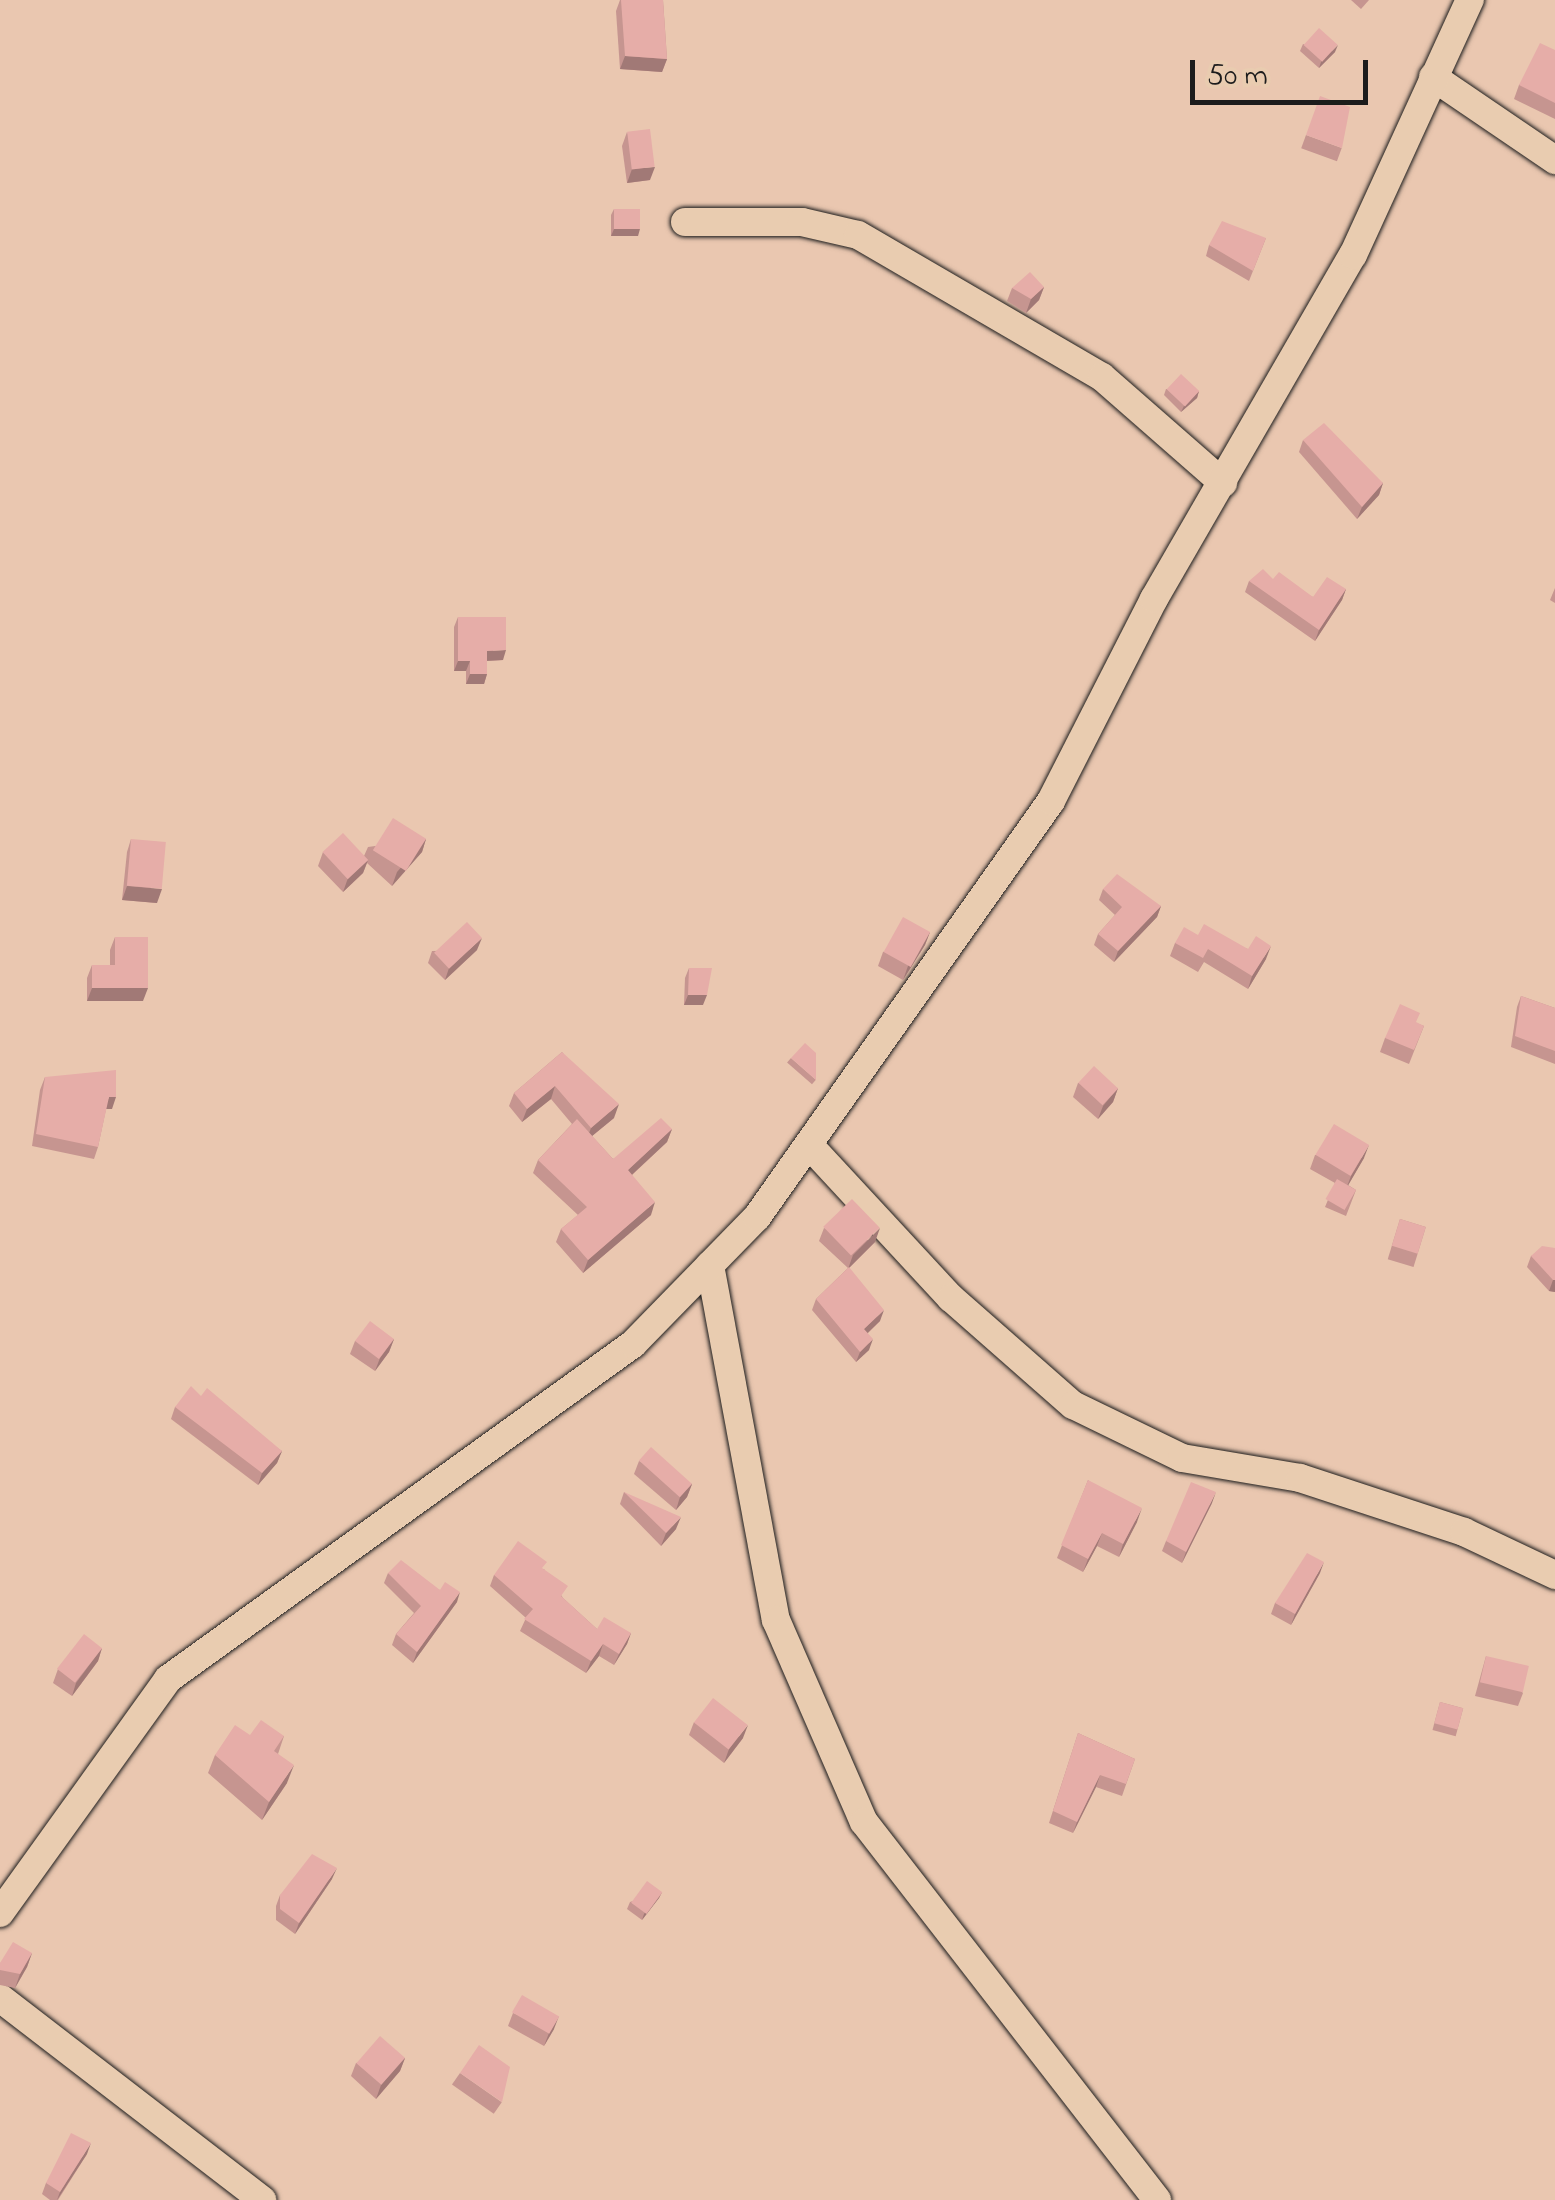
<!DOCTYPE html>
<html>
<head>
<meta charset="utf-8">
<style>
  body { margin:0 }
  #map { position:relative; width:1555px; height:2200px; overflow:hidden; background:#eac7b0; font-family:"Indie Flower",sans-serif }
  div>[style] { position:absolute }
  .roads { filter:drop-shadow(0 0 2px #1c1c1c) drop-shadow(0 0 2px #1c1c1c) }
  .minor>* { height:28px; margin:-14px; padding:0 14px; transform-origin:14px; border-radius:14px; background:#e9ccb0 }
  .wall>* { inset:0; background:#c69590; transform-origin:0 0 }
  .shaded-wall>* { inset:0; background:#a17976 }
  .building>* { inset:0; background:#e6ada8; transform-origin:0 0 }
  span { translate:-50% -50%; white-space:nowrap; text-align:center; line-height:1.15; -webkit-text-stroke:10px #e9ccb0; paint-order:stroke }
  .scale { position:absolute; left:1190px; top:60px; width:178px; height:45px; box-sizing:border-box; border:5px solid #1c1c1c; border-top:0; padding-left:12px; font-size:30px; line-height:35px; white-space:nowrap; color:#1c1c1c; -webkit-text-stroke:8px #e9ccb0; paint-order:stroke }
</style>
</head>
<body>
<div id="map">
  <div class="roads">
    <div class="minor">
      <div style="left:1433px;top:77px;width:148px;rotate:34.2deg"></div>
      <div style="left:685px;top:222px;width:117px"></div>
      <div style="left:802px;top:222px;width:57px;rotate:13.1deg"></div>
      <div style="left:858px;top:235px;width:282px;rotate:30.2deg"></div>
      <div style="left:1102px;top:377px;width:161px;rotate:41.2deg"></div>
      <div style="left:811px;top:1147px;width:206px;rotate:47.2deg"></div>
      <div style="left:951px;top:1298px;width:162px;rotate:41.3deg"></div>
      <div style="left:1073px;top:1405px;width:121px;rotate:25.9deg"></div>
      <div style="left:1182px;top:1458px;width:120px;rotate:9.6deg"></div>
      <div style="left:1300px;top:1478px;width:173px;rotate:18.2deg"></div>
      <div style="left:1464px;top:1532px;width:101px;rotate:25.3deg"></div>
      <div style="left:710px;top:1265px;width:361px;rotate:79.5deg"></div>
      <div style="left:776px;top:1620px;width:220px;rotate:66.5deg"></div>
      <div style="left:864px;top:1822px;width:478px;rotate:52.2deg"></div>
      <div style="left:0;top:1913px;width:288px;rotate:-54.3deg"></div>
      <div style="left:168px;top:1679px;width:573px;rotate:-35.77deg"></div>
      <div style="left:633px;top:1344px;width:177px;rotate:-45.7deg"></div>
      <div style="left:757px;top:1217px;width:509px;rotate:-54.75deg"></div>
      <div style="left:1051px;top:801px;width:227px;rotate:-63deg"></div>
      <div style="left:1154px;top:599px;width:397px;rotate:-60deg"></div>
      <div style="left:1353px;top:255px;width:281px;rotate:-65.4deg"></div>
      <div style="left:0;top:1998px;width:331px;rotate:37.6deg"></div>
    </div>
  </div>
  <div class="wall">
    <div style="clip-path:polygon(620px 0,663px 0,667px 59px,662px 72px,620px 69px,616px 11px)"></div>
    <div style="clip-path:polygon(1351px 0,1369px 0,1361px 9px)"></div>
    <div style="clip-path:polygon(1303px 44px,1335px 52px,1319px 68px,1300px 51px)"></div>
    <div style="clip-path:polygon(1555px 50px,1555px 119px,1514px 99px,1519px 85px)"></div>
    <div style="clip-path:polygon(627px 132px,650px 180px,627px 183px,622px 146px)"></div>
    <div style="left:1306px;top:135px;width:38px;height:14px;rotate:20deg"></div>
    <div style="clip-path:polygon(614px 209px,638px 236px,611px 236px,611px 215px)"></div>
    <div style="clip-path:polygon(1266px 238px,1249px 281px,1206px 256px,1209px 245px)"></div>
    <div style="clip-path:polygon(1044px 287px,1039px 300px,1026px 313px,1007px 301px,1012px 288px)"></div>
    <div style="clip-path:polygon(1166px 389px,1199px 391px,1197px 398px,1181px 412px,1164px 395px)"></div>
    <div style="clip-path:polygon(1303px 440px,1383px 483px,1379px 495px,1357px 519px,1299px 452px)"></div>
    <div style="clip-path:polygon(1273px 579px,1313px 597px,1346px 589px,1342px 600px,1315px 641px,1245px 592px,1249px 581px)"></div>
    <div style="clip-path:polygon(1555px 588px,1555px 603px,1550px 600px)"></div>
    <div style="clip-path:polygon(458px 617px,503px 660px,487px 661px,487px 674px,484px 684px,466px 684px,466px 671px,454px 671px,454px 627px)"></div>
    <div style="clip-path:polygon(131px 839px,157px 903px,122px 900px,127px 852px)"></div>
    <div style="clip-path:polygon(426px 839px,422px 852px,392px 886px,367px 863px,363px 873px,343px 892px,318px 866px,323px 852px,364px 856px,368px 847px)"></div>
    <div style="clip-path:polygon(1103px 889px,1161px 906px,1157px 917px,1114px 962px,1094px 945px,1098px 934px,1115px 915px,1099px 900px)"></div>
    <div style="clip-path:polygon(930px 932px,925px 945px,903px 980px,878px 966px,883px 952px)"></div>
    <div style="clip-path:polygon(1198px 935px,1248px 949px,1266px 959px,1248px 989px,1204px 962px,1198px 972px,1170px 956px,1175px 943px)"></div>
    <div style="clip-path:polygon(115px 937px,143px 1001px,87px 1001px,87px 978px,92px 965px,110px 965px,110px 950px)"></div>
    <div style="clip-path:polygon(477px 950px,445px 980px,428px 963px,432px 951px)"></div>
    <div style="clip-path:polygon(689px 968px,703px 1005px,684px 1005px,685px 978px)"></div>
    <div style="clip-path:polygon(1521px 996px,1555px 1008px,1555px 1064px,1511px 1047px,1517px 1007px)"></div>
    <div style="clip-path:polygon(1416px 1023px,1424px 1026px,1409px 1064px,1380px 1052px,1385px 1038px)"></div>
    <div style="clip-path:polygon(562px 1052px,614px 1118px,592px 1136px,613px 1159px,672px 1129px,667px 1142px,632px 1175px,651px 1215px,583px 1273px,556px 1242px,561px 1229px,578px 1215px,533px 1173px,538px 1160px,572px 1124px,551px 1099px,522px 1122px,509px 1106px,514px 1093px)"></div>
    <div style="left:791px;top:1058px;width:33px;height:6px;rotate:41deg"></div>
    <div style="clip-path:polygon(45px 1077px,112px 1109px,106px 1109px,98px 1147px,94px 1159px,32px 1146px,40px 1090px)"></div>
    <div style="clip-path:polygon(1078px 1083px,1118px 1088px,1113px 1102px,1098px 1119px,1073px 1097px)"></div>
    <div style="clip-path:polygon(1315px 1155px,1364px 1158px,1348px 1185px,1356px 1190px,1346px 1216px,1325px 1207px,1335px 1183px,1310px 1169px)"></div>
    <div style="left:1400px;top:1219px;width:27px;height:42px;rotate:17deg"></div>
    <div style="clip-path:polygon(824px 1228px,875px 1242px,849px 1268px,880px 1321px,868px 1333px,869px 1350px,856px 1362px,812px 1310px,816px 1299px,848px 1268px,819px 1241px)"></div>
    <div style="clip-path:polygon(1555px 1248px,1555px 1292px,1549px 1291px,1527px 1267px,1531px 1256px)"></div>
    <div style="clip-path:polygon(394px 1339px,389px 1352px,375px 1371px,350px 1354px,355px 1341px)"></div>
    <div style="clip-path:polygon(201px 1396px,282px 1451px,277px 1463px,258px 1485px,171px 1419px,175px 1407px)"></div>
    <div style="clip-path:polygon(639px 1461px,692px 1484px,687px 1497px,676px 1510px,634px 1474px)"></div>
    <div style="clip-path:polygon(1088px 1480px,1137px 1522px,1119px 1557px,1097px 1546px,1083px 1572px,1057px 1558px)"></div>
    <div style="clip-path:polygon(624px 1492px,676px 1529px,661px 1546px,620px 1504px)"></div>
    <div style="clip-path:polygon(1212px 1503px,1182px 1563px,1162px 1551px,1166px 1541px)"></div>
    <div style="clip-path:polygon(544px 1569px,563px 1598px,597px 1629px,631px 1633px,627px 1644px,614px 1665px,599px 1656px,586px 1673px,520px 1631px,526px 1618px,490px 1586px,494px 1575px)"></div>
    <div style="clip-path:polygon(388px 1573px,440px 1590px,457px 1602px,413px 1663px,392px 1645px,396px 1634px,414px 1613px,384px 1583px)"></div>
    <div style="clip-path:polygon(1320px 1573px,1291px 1625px,1271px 1614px,1275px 1603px)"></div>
    <div style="clip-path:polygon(102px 1648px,98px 1661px,72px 1696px,53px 1683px,58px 1669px)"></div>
    <div style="clip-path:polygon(1486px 1656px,1523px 1693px,1518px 1706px,1475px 1696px)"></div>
    <div style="left:1440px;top:1702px;width:24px;height:29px;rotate:15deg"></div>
    <div style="clip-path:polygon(694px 1722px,743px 1738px,724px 1763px,689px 1735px)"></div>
    <div style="clip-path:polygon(1078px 1733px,1135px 1759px,1122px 1796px,1096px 1787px,1073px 1833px,1049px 1823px)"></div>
    <div style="clip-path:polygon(250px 1735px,284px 1736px,278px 1754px,287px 1783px,262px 1820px,208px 1773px,215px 1755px)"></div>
    <div style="clip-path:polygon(332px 1879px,295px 1934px,276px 1920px,276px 1906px,280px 1895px)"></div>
    <div style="clip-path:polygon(662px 1892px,659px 1898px,642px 1920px,627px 1909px,630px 1902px)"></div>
    <div style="clip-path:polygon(32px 1953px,27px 1967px,15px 1988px,0 1985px,0 1963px)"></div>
    <div style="clip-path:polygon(513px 2013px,554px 2029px,544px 2046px,508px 2026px)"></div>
    <div style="clip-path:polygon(405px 2058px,400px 2071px,376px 2099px,351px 2076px,356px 2063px)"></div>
    <div style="left:460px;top:2073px;width:51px;height:14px;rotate:35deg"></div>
    <div style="clip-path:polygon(87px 2154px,58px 2200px,50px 2200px,42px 2194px,46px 2183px)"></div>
  </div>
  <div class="shaded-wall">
    <div style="clip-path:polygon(1338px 45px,1335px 52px,1319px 68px,1321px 62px)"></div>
    <div style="clip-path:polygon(625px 56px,667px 59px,662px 72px,620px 69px)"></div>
    <div style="clip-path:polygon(655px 167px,650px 180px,627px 183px,632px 169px)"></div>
    <div style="clip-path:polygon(614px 229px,640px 229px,638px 236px,611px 236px)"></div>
    <div style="clip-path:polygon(1044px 287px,1039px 300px,1026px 313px,1031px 299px)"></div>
    <div style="clip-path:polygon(1199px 391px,1197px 398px,1181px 412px,1184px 406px)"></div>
    <div style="clip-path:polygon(1383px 483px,1379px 495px,1357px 519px,1362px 507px)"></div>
    <div style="clip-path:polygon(1346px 589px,1342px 600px,1315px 641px,1319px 630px)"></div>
    <div style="clip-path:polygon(506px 650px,503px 660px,484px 661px,487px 651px)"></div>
    <div style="clip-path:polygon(458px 661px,470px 661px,466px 671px,454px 671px)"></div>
    <div style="clip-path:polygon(470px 674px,487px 674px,484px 684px,466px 684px)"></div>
    <div style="clip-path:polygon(426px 839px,422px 852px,392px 886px,397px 872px)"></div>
    <div style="clip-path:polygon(368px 860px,363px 873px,343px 892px,348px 878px)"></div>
    <div style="clip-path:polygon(127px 886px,162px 889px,157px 903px,122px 900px)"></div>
    <div style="clip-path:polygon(1161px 906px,1157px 917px,1114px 962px,1118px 951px)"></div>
    <div style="clip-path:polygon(930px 932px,925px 945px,903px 980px,908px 966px)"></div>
    <div style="clip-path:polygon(482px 938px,477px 950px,445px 980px,449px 968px)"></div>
    <div style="clip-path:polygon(1271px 946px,1266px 959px,1248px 989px,1252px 976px)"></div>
    <div style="clip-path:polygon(92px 988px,148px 988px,143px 1001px,87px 1001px)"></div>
    <div style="clip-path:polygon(688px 995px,707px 995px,703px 1005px,684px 1005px)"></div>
    <div style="clip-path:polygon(555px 1086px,551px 1099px,522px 1122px,527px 1109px)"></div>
    <div style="clip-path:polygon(1118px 1088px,1113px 1102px,1098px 1119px,1103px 1106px)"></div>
    <div style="clip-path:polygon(109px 1097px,116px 1097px,112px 1109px,104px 1109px)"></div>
    <div style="clip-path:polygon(619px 1104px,614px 1118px,586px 1141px,591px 1128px)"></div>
    <div style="clip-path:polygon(672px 1129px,667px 1142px,623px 1183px,628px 1170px)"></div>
    <div style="clip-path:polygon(1369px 1145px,1364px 1158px,1346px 1189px,1351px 1176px)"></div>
    <div style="clip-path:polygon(655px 1202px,651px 1215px,583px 1273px,588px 1260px)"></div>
    <div style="clip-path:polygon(880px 1228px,875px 1242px,848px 1269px,853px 1255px)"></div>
    <div style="clip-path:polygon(1553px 1280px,1555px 1280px,1555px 1292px,1549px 1291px)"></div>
    <div style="clip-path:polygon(884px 1310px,880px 1321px,860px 1340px,864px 1329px)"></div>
    <div style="clip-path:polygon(394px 1339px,389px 1352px,375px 1371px,380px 1358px)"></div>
    <div style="clip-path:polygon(873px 1339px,869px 1350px,856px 1362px,860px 1352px)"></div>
    <div style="clip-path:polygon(282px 1451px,277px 1463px,258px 1485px,262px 1473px)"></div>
    <div style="clip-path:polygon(692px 1484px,687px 1497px,676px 1510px,680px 1497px)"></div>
    <div style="clip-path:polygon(1216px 1492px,1212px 1503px,1182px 1563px,1186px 1552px)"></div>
    <div style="clip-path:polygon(1142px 1508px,1137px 1522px,1119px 1557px,1123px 1544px)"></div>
    <div style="clip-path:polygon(681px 1517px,676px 1529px,661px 1546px,666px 1533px)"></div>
    <div style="clip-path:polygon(1102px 1533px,1097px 1546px,1083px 1572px,1088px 1559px)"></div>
    <div style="clip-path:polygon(1324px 1562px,1320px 1573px,1291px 1625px,1295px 1614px)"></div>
    <div style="clip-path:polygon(460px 1592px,457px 1602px,413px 1663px,417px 1652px)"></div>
    <div style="clip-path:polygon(631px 1633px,627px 1644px,614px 1665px,619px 1654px)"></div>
    <div style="clip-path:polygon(603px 1644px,599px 1656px,586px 1673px,591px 1661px)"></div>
    <div style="clip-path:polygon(102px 1648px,98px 1661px,72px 1696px,76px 1683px)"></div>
    <div style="clip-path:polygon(748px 1725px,743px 1738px,724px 1763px,729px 1749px)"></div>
    <div style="clip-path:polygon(294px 1765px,287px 1783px,262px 1820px,269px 1802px)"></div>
    <div style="clip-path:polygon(1100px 1775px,1096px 1787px,1073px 1833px,1077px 1822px)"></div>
    <div style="clip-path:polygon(337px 1868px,332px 1879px,295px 1934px,299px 1923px)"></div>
    <div style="clip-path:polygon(662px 1892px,659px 1898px,642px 1920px,644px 1914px)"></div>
    <div style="clip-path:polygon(32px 1953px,27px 1967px,15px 1988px,20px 1974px)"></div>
    <div style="clip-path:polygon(559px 2016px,554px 2029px,544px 2046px,549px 2033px)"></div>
    <div style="clip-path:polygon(405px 2058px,400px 2071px,376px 2099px,381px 2085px)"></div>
    <div style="clip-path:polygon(91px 2143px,87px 2154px,57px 2200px,60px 2192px)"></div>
  </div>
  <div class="building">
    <div style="clip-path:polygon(621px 0,663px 0,667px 59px,625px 56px)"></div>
    <div style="left:1319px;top:28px;width:25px;height:23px;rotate:42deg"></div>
    <div style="clip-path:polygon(1540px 43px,1555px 50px,1555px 103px,1519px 85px)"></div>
    <div style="clip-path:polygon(1320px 96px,1350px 107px,1342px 148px,1306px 135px)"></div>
    <div style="left:650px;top:129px;width:38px;height:23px;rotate:83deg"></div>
    <div style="left:614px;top:209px;width:26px;height:20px"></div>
    <div style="clip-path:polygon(1222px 221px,1266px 238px,1253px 271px,1209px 245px)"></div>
    <div style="clip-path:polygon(1030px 272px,1044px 287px,1031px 299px,1012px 288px)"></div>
    <div style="left:1181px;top:374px;width:25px;height:21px;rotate:43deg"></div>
    <div style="clip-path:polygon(1324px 423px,1383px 483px,1362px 507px,1303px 440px)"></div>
    <div style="clip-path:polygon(1263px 569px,1273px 579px,1279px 572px,1313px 597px,1327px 577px,1346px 589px,1319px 630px,1249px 581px)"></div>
    <div style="clip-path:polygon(458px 617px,506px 617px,506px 650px,487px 651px,487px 674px,470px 674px,470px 661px,458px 661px)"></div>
    <div style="left:393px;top:818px;width:39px;height:38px;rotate:32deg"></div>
    <div style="left:343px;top:833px;width:37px;height:28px;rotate:47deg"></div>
    <div style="left:131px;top:839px;width:35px;height:47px;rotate:5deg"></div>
    <div style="clip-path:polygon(1117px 874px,1161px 906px,1118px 951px,1098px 934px,1122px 907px,1103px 889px)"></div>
    <div style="left:903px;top:917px;width:31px;height:40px;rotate:29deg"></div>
    <div style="left:467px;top:922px;width:22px;height:45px;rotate:47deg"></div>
    <div style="clip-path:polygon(1204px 924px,1248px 949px,1256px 936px,1271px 946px,1252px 976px,1208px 949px,1203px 958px,1175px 943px,1184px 927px,1198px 935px)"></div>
    <div style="clip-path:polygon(115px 937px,148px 937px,148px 988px,92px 988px,92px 965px,115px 965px)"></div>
    <div style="clip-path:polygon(689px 968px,712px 968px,707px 995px,688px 995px)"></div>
    <div style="clip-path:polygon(1521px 996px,1555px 1008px,1555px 1051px,1515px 1036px)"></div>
    <div style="clip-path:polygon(1400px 1004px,1420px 1013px,1416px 1022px,1424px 1026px,1414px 1050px,1385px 1038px)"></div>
    <div style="clip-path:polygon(805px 1043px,816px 1053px,816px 1080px,791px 1058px)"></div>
    <div style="clip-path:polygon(562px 1052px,619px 1104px,591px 1128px,555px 1086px,527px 1109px,514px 1093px)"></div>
    <div style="left:1094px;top:1066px;width:33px;height:23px;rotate:43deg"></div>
    <div style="clip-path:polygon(116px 1070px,116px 1097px,109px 1097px,98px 1147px,36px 1134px,45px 1077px)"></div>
    <div style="clip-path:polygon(661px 1118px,672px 1129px,628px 1170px,655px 1202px,588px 1260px,561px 1229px,587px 1207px,538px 1160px,577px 1119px,613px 1159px)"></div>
    <div style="left:1334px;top:1124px;width:41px;height:36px;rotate:31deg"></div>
    <div style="left:1337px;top:1179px;width:22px;height:23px;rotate:30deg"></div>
    <div style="left:852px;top:1199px;width:40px;height:40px;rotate:46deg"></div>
    <div style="left:1400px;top:1219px;width:27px;height:28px;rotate:17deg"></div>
    <div style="clip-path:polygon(1542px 1246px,1555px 1248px,1555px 1280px,1553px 1280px,1531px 1256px)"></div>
    <div style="clip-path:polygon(849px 1267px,884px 1310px,864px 1329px,873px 1339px,860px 1352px,816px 1299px)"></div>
    <div style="left:370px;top:1321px;width:30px;height:25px;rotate:37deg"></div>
    <div style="clip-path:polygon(191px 1386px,201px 1396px,207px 1388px,282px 1451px,262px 1473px,175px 1407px)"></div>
    <div style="left:651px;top:1447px;width:55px;height:18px;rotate:42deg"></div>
    <div style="clip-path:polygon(1088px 1480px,1142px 1508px,1123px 1544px,1102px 1533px,1088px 1559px,1061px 1545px)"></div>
    <div style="clip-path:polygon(1191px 1482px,1216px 1492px,1186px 1552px,1166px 1541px)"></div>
    <div style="clip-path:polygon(624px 1492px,681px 1517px,666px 1533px)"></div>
    <div style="clip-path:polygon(518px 1541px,547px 1562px,542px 1568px,568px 1586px,561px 1596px,597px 1629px,604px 1617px,631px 1633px,619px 1654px,603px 1644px,591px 1661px,524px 1619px,533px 1609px,494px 1575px)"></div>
    <div style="clip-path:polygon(1307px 1553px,1324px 1562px,1295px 1614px,1275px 1603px)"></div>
    <div style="clip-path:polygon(401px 1560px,440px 1590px,445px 1582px,460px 1592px,417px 1652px,396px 1634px,421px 1606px,388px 1573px)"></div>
    <div style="left:84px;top:1634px;width:23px;height:44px;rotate:38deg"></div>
    <div style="left:1486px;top:1656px;width:44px;height:27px;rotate:13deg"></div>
    <div style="left:713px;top:1698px;width:44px;height:31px;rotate:38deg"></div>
    <div style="left:1440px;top:1702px;width:24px;height:22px;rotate:15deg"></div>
    <div style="clip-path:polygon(261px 1720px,284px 1736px,274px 1751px,294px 1765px,269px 1802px,215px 1755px,235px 1725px,250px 1735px)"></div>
    <div style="clip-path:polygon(1078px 1733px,1135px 1759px,1126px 1784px,1100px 1775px,1077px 1822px,1053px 1811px)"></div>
    <div style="clip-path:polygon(312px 1854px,337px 1868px,299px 1923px,280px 1909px,280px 1895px)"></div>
    <div style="left:647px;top:1881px;width:19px;height:27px;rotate:36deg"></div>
    <div style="clip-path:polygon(13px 1942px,32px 1953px,20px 1974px,0 1970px,0 1963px)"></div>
    <div style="left:522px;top:1995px;width:43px;height:20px;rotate:30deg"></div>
    <div style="left:380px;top:2036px;width:33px;height:36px;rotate:41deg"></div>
    <div style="clip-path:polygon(479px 2045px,510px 2067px,502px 2102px,460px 2073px)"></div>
    <div style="clip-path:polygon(71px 2133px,91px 2143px,60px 2192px,46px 2183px)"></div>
  </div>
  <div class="scale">50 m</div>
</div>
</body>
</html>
